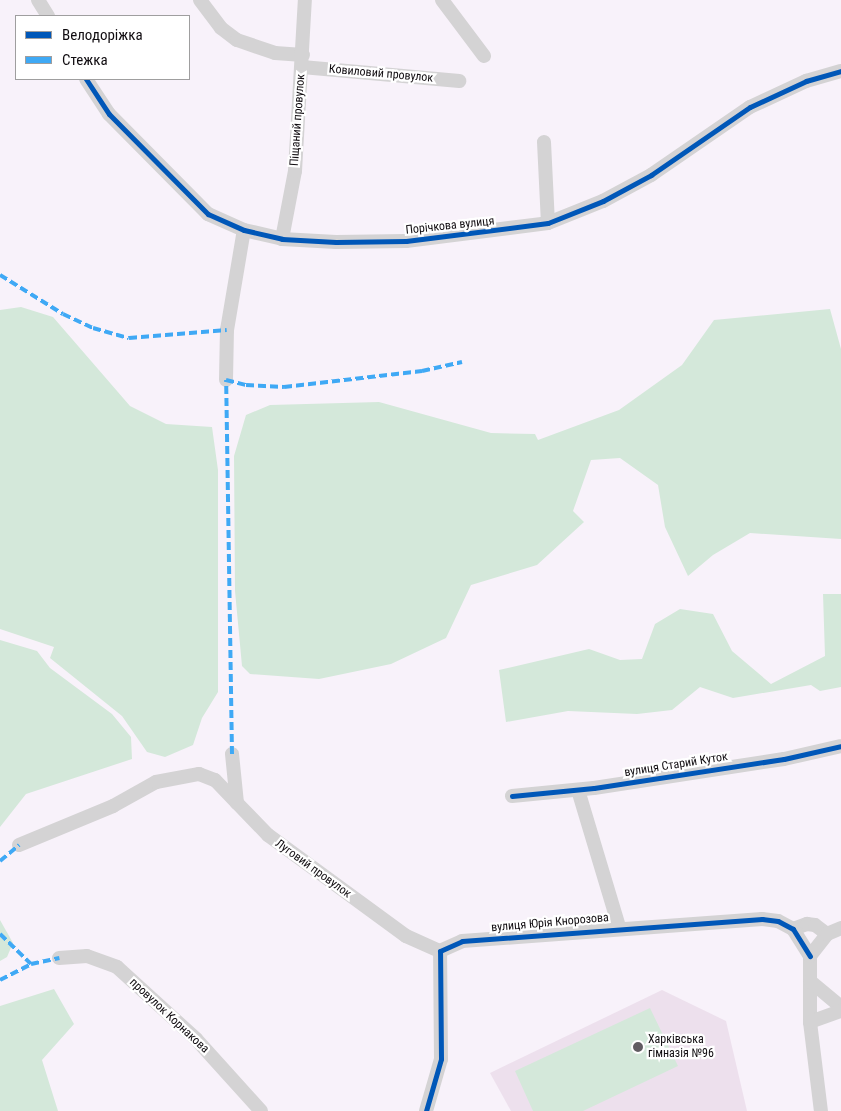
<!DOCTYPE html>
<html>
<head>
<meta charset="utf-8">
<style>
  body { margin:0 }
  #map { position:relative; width:841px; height:1111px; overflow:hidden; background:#f8f2fa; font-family:"Roboto Condensed",sans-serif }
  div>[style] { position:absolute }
  .education>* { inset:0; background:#ede0ed }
  .green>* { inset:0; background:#d4e8da }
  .minor>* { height:14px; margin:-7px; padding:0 7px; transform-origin:7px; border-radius:7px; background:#d4d3d4 }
  .quiet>* { height:4px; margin-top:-2px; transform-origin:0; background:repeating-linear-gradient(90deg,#3fa9f5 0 8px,transparent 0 12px) }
  .cycleway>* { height:5px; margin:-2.5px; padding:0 2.5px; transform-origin:2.5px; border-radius:2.5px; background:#0057b8 }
  .dots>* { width:14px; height:14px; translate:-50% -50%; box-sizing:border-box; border:2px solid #fff; border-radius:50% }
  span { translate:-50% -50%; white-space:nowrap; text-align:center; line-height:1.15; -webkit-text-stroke:4.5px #fff; paint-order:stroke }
  .street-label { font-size:12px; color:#100c10 }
  .poi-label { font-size:12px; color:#100c10 }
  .left { translate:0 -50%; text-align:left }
  .legend { position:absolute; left:15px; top:15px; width:175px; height:65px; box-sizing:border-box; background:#fff; border:1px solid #9f9e9f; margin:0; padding:6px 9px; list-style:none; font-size:15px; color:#100c10 }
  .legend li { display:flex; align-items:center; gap:10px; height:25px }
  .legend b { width:25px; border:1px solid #9f9e9f }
</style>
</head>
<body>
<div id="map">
  <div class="education">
    <div style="clip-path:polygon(662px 990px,726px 1021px,747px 1111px,511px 1111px,490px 1073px)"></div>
  </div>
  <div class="green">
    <div style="clip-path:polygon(21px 307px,53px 317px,130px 406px,166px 424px,212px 427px,218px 470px,218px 692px,202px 718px,193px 745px,165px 757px,147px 752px,122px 716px,50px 658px,54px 647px,0 629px,0 310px)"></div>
    <div style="clip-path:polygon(830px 309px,841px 349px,841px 539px,750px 533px,713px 555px,688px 576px,665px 527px,658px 485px,620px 458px,591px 460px,573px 511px,584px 522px,537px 565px,471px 585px,446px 638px,391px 664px,319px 679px,250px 674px,242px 666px,235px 591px,234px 456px,246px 415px,270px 405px,379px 402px,491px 433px,535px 434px,538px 440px,619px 410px,682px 365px,714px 320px)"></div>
    <div style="clip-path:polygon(823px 594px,841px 594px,841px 687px,820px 691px,811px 685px,733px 698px,700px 687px,672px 710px,637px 714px,568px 711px,506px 722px,499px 670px,589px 649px,620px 660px,642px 659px,655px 624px,680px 609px,713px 614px,732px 651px,771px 684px,825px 656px)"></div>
    <div style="clip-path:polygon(0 640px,37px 651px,50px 668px,112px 714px,131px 737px,132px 759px,26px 794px,0 827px)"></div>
    <div style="clip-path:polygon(0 920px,13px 943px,7px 957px,0 961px)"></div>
    <div style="clip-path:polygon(54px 989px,74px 1024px,42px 1060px,58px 1111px,0 1111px,0 1006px)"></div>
    <div style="clip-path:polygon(650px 1008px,678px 1066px,583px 1111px,533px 1111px,515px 1071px)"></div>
  </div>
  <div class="minor">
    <div style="left:38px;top:0;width:19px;rotate:58deg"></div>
    <div style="left:200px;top:0;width:35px;rotate:53deg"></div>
    <div style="left:221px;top:28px;width:20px;rotate:37deg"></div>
    <div style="left:237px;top:40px;width:40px;rotate:18.9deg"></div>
    <div style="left:275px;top:53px;width:28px;rotate:4deg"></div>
    <div style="left:442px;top:0;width:70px;rotate:53.1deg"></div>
    <div style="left:302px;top:67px;width:158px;rotate:5.1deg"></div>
    <div style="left:86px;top:79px;width:42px;rotate:56.7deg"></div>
    <div style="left:109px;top:114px;width:141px;rotate:45.3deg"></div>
    <div style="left:208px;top:214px;width:39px;rotate:24deg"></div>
    <div style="left:244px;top:230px;width:39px;rotate:13deg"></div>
    <div style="left:282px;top:239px;width:54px;rotate:3.2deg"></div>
    <div style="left:336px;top:242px;width:70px;rotate:-0.8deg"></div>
    <div style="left:406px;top:241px;width:143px;rotate:-7.2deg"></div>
    <div style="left:548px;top:223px;width:59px;rotate:-21.8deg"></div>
    <div style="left:603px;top:201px;width:55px;rotate:-28.4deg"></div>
    <div style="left:651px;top:175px;width:120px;rotate:-34.5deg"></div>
    <div style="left:750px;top:107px;width:62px;rotate:-24.9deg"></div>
    <div style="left:806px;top:81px;width:36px;rotate:-16deg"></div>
    <div style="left:544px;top:142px;width:81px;rotate:87.2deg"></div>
    <div style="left:282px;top:239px;width:69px;rotate:-79.2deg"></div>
    <div style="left:295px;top:171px;width:171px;rotate:-86.7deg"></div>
    <div style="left:226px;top:380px;width:50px;rotate:-88.9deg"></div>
    <div style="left:227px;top:330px;width:101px;rotate:-80.4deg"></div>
    <div style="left:232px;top:754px;width:49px;rotate:84.2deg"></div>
    <div style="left:237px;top:803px;width:45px;rotate:45.9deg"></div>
    <div style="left:268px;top:835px;width:171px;rotate:36.2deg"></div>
    <div style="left:406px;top:936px;width:37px;rotate:24deg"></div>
    <div style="left:578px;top:790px;width:143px;rotate:73.3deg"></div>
    <div style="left:512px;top:796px;width:82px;rotate:-5.6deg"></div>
    <div style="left:594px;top:788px;width:192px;rotate:-8.7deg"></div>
    <div style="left:784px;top:759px;width:58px;rotate:-12.8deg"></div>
    <div style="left:19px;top:845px;width:102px;rotate:-22.5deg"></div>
    <div style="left:113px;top:806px;width:49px;rotate:-29.2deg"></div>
    <div style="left:156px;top:782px;width:44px;rotate:-10.5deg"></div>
    <div style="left:199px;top:774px;width:17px;rotate:21deg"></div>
    <div style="left:215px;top:780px;width:32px;rotate:46deg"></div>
    <div style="left:793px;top:929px;width:15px;rotate:-20deg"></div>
    <div style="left:807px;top:924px;width:8px;rotate:7deg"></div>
    <div style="left:815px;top:925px;width:15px;rotate:37deg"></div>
    <div style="left:810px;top:956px;width:66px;rotate:90deg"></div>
    <div style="left:810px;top:1022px;width:90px;rotate:83deg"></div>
    <div style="left:810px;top:956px;width:28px;rotate:-52deg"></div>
    <div style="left:827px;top:934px;width:15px;rotate:-23deg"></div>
    <div style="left:59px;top:958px;width:28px;rotate:-4deg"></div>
    <div style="left:87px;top:956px;width:32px;rotate:20deg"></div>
    <div style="left:117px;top:967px;width:107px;rotate:42.3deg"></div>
    <div style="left:196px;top:1039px;width:97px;rotate:47.9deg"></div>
    <div style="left:810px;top:981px;width:40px;rotate:40deg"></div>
    <div style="left:810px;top:1022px;width:33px;rotate:-20deg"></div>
    <div style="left:426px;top:1111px;width:54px;rotate:-73.9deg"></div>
    <div style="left:441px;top:1059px;width:108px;rotate:-90.5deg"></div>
    <div style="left:440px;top:951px;width:24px;rotate:-24deg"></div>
    <div style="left:462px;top:941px;width:301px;rotate:-4.2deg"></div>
    <div style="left:762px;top:919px;width:16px;rotate:7deg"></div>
    <div style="left:778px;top:921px;width:17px;rotate:28deg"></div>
    <div style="left:793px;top:929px;width:32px;rotate:58deg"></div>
  </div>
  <div class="quiet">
    <div style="left:0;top:275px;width:74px;rotate:31.8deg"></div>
    <div style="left:63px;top:314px;width:33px;rotate:25deg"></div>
    <div style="left:93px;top:328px;width:37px;rotate:16deg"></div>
    <div style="left:129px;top:338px;width:98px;rotate:-4.7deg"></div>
    <div style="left:232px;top:754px;width:374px;rotate:-90.9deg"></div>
    <div style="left:226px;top:380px;width:21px;rotate:14deg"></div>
    <div style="left:246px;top:385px;width:38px;rotate:3deg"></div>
    <div style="left:284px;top:387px;width:139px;rotate:-6.6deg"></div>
    <div style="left:422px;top:371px;width:41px;rotate:-12.7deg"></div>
    <div style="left:0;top:861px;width:25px;rotate:-40deg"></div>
    <div style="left:0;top:934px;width:43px;rotate:44.1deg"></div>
    <div style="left:0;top:980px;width:35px;rotate:-27deg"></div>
    <div style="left:31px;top:964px;width:29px;rotate:-12deg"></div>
  </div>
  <div class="cycleway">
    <div style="left:86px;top:79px;width:42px;rotate:56.7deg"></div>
    <div style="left:109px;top:114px;width:141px;rotate:45.3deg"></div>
    <div style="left:208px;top:214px;width:39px;rotate:24deg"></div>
    <div style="left:244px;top:230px;width:39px;rotate:13deg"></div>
    <div style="left:282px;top:239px;width:54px;rotate:3.2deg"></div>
    <div style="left:336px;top:242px;width:70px;rotate:-0.8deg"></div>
    <div style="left:406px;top:241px;width:143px;rotate:-7.2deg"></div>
    <div style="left:548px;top:223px;width:59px;rotate:-21.8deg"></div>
    <div style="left:603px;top:201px;width:55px;rotate:-28.4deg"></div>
    <div style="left:651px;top:175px;width:120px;rotate:-34.5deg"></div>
    <div style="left:750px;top:107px;width:62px;rotate:-24.9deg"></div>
    <div style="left:806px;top:81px;width:36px;rotate:-16deg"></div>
    <div style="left:512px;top:796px;width:82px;rotate:-5.6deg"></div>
    <div style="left:594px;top:788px;width:192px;rotate:-8.7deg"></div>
    <div style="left:784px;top:759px;width:58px;rotate:-12.8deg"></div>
    <div style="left:426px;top:1111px;width:54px;rotate:-73.9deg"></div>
    <div style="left:441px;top:1059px;width:108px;rotate:-90.5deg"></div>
    <div style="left:440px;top:951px;width:24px;rotate:-24deg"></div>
    <div style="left:462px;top:941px;width:301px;rotate:-4.2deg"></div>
    <div style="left:762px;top:919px;width:16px;rotate:7deg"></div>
    <div style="left:778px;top:921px;width:17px;rotate:28deg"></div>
    <div style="left:793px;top:929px;width:32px;rotate:58deg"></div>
  </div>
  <div class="dots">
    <div style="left:638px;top:1047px;background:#615c62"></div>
  </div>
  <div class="street-label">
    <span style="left:381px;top:74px;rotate:5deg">Ковиловий провулок</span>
    <span style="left:298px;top:120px;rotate:-86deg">Піщаний провулок</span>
    <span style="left:450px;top:226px;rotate:-6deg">Порічкова вулиця</span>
    <span style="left:676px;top:765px;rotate:-9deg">вулиця Старий Куток</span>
    <span style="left:313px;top:869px;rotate:36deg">Луговий провулок</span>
    <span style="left:550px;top:923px;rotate:-5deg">вулиця Юрія Кнорозова</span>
    <span style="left:169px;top:1016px;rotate:43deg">провулок Корнакова</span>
  </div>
  <div class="poi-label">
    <span class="left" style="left:648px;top:1047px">Харківська<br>гімназія №96</span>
  </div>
  <ul class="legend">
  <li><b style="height:6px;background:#0057b8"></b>Велодоріжка</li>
  <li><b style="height:6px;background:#3fa9f5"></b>Стежка</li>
  </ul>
</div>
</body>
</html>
